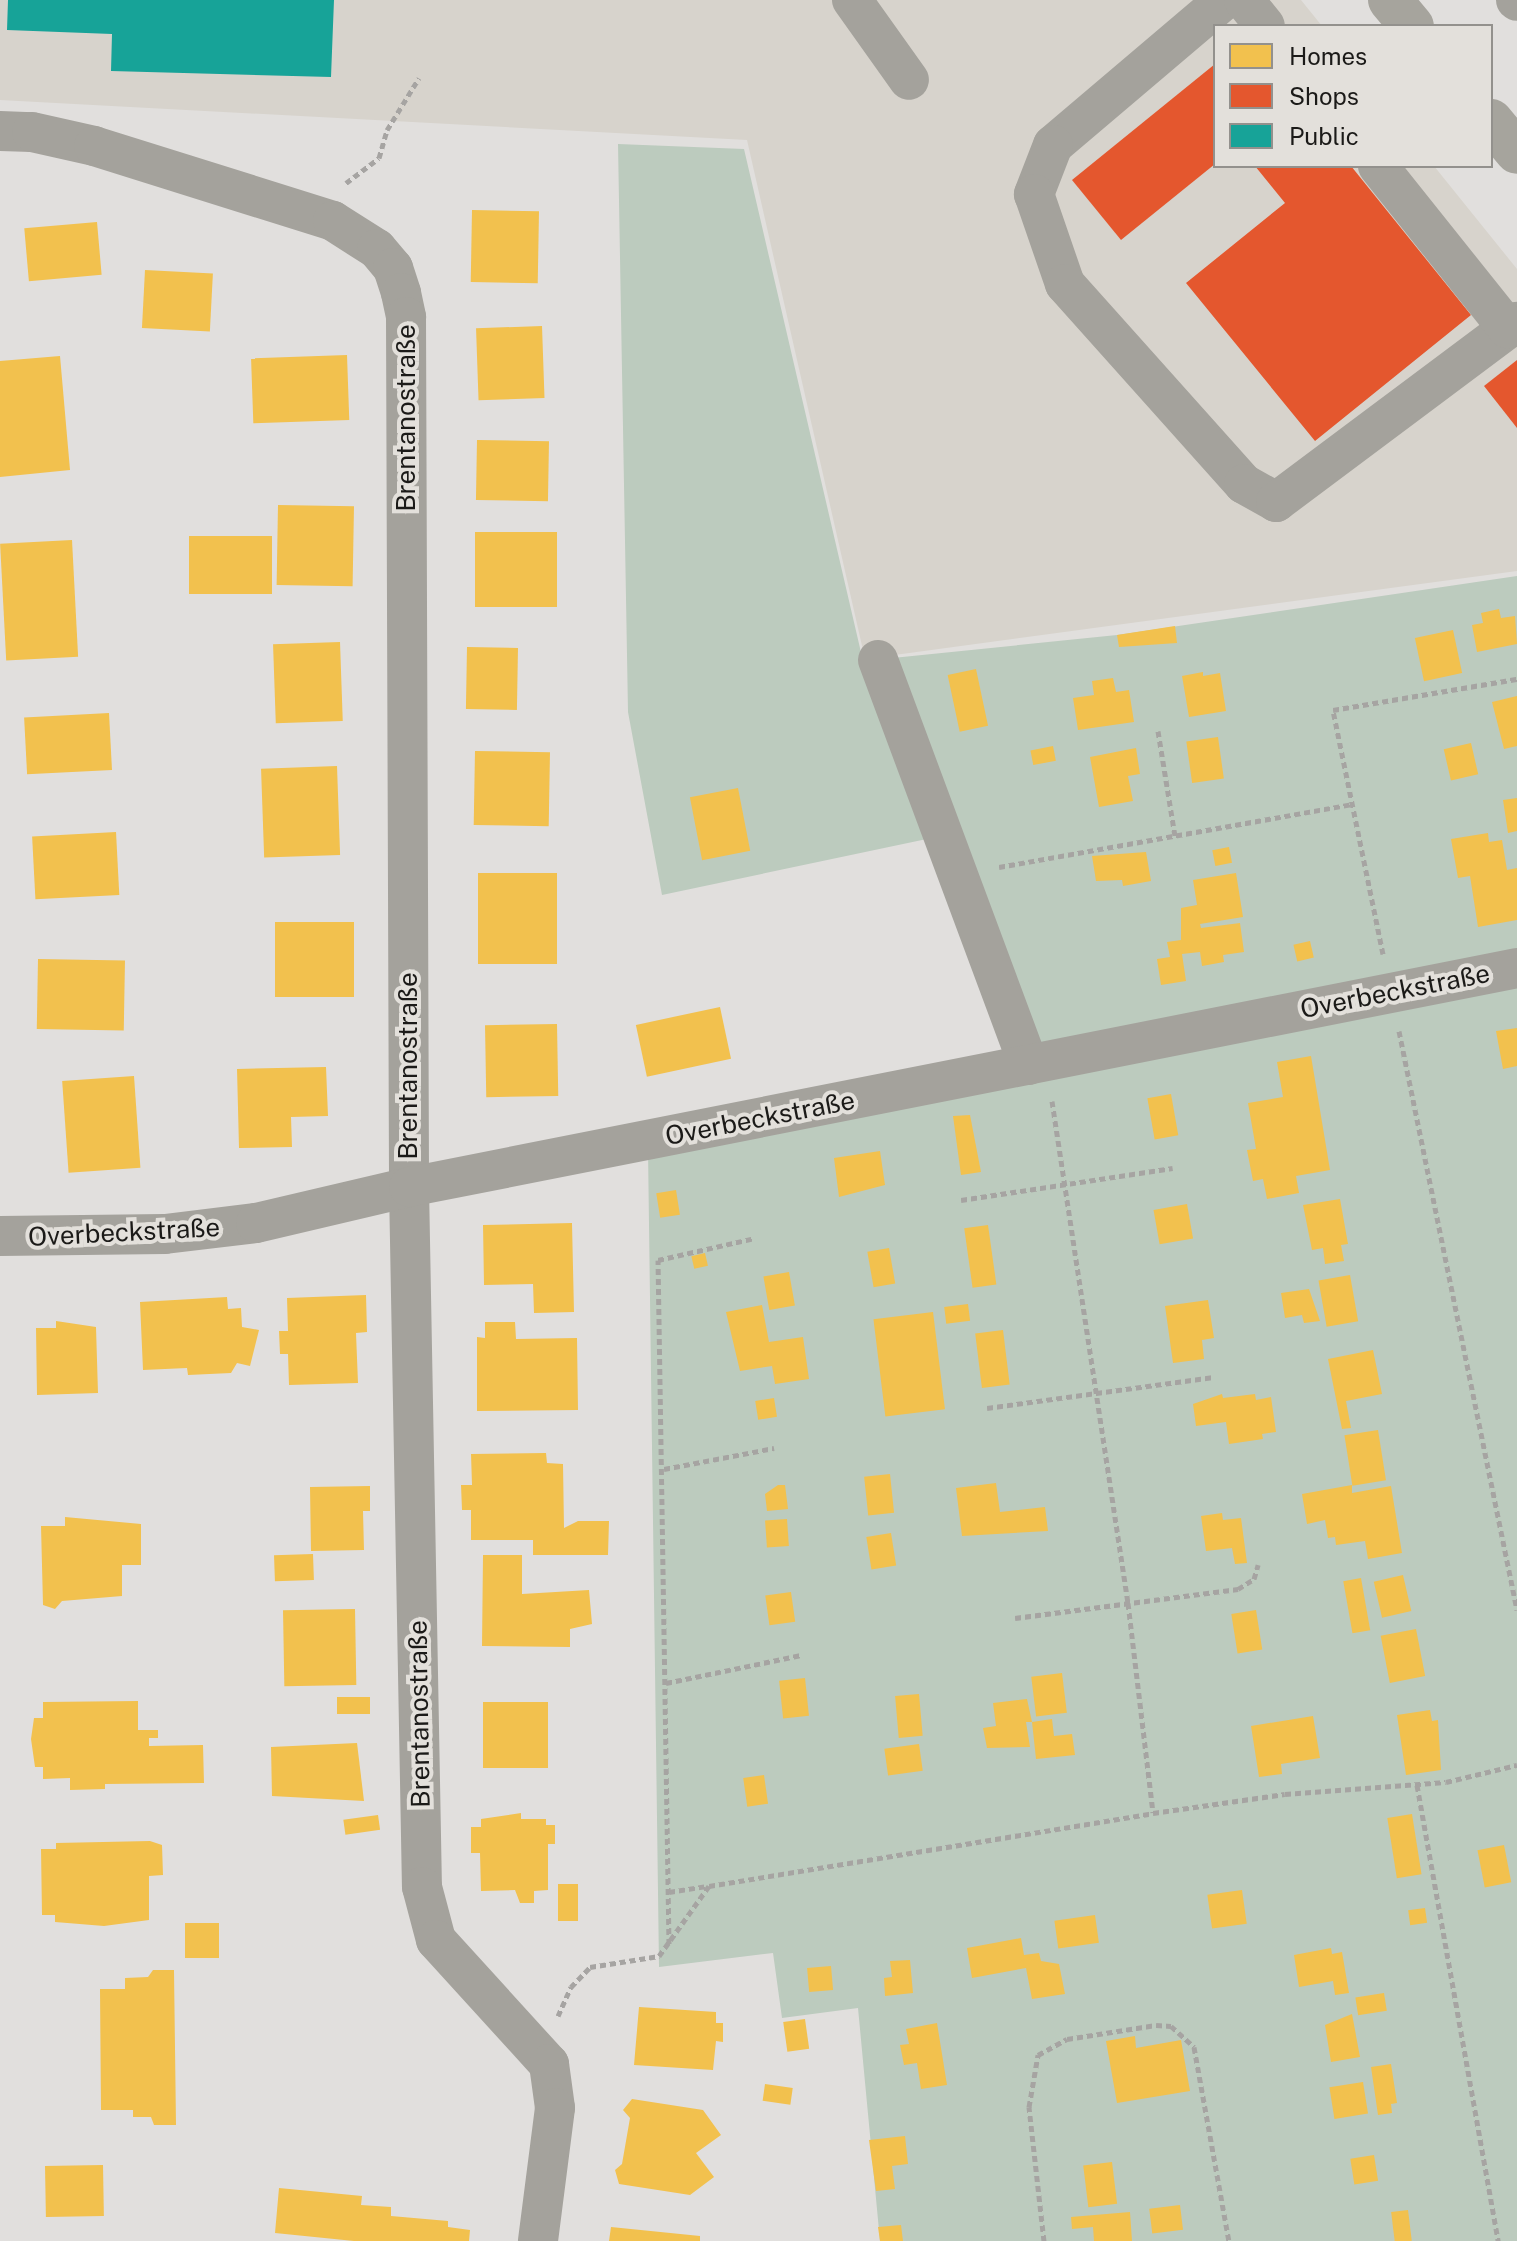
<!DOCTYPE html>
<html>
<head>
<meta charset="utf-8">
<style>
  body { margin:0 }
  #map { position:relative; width:1517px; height:2241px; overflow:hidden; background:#e1dfdd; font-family:"Public Sans",sans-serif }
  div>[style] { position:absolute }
  .built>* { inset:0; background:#d7d3cc }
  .green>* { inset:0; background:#bccbbe }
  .homes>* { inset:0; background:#f2c14e; transform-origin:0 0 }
  .shops>* { inset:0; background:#e4572e }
  .public>* { inset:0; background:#17a398 }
  .path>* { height:5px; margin-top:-2.5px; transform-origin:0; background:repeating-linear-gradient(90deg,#a6a4a2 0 6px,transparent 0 10px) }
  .minor>* { height:40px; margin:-20px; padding:0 20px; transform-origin:20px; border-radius:20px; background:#a4a29c }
  .major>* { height:44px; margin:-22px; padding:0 22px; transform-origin:22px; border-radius:22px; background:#a6a49d }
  span { translate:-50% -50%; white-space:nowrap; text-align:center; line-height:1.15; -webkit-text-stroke:8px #e3e0db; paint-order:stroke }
  .street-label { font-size:26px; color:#1b1a18 }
  .legend { position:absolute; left:1213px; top:24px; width:280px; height:144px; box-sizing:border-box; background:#e3e0db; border:2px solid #93918d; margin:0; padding:10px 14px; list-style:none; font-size:24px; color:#1b1a18 }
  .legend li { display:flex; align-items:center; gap:16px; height:40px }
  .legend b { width:40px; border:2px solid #93918d }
</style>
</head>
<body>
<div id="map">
  <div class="built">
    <div style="clip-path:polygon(0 0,1301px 0,1322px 26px,1215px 26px,1215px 166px,1434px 166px,1517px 269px,1517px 571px,865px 659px,747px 140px,0 100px)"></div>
  </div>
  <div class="green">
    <div style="clip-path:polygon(618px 144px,744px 149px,863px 661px,1117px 635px,1517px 576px,1517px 2241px,880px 2241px,858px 2008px,782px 2018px,773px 1953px,659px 1967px,648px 1150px,1043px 1077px,960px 832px,662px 895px,628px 712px)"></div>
  </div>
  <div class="homes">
    <div style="left:472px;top:210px;width:67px;height:72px;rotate:1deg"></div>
    <div style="left:97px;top:222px;width:53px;height:73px;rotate:85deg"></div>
    <div style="left:145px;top:270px;width:68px;height:58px;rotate:3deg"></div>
    <div style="left:542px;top:326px;width:72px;height:66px;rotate:88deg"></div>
    <div style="left:347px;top:355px;width:65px;height:96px;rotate:88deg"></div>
    <div style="clip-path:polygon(60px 356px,70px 470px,0 477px,0 361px)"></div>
    <div style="left:477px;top:440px;width:72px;height:60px;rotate:1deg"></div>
    <div style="left:278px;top:505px;width:76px;height:80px;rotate:1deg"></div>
    <div style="left:475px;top:532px;width:82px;height:75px"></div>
    <div style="left:189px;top:536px;width:83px;height:58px"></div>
    <div style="left:72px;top:540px;width:117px;height:72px;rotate:87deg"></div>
    <div style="clip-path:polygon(1499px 609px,1501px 618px,1515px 616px,1517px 644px,1477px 652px,1472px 625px,1483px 623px,1481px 613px)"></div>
    <div style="clip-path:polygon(1175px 626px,1177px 643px,1119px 647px,1117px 635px)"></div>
    <div style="left:1453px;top:630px;width:44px;height:39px;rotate:78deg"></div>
    <div style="left:340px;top:642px;width:79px;height:67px;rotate:88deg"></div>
    <div style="left:467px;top:647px;width:51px;height:62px;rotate:1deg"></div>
    <div style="left:976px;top:669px;width:58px;height:29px;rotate:78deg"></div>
    <div style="clip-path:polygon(1203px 672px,1203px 676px,1220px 673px,1226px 711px,1189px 717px,1182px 676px)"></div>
    <div style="clip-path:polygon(1113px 678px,1116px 692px,1129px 690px,1134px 722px,1078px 730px,1073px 698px,1094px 695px,1092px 681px)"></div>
    <div style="clip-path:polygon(1517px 696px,1517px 746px,1504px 749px,1492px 702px)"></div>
    <div style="left:109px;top:713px;width:57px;height:85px;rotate:87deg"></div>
    <div style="left:1218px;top:737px;width:42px;height:32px;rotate:82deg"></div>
    <div style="left:1471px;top:743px;width:32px;height:28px;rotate:77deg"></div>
    <div style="left:1053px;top:746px;width:15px;height:23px;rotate:79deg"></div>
    <div style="clip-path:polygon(1136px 748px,1140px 774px,1128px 776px,1133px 801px,1099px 807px,1090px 757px)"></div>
    <div style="left:475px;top:751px;width:75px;height:74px;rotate:1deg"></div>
    <div style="left:337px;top:766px;width:89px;height:76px;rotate:88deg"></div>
    <div style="left:738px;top:788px;width:64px;height:49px;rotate:79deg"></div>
    <div style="clip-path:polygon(1517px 798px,1517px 831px,1508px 833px,1503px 800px)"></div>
    <div style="left:116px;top:832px;width:63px;height:84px;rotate:87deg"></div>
    <div style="clip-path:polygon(1488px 833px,1489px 842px,1502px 840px,1507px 870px,1517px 868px,1517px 920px,1478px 927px,1470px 876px,1458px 878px,1451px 839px)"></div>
    <div style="left:1229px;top:847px;width:16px;height:17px;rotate:79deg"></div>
    <div style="clip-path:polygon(1146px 852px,1151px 881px,1123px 886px,1122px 880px,1096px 881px,1092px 856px)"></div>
    <div style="left:478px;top:873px;width:79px;height:91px"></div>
    <div style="clip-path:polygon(1236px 873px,1243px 917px,1200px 924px,1201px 928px,1240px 923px,1244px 952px,1223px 955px,1224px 962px,1202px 966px,1200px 952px,1182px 954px,1186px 981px,1161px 985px,1157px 959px,1170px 957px,1167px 942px,1181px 940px,1181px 908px,1197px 905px,1193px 880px)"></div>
    <div style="left:275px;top:922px;width:79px;height:75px"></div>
    <div style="left:1310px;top:941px;width:17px;height:17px;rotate:77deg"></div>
    <div style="left:38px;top:959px;width:87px;height:70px;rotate:1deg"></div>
    <div style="left:720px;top:1007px;width:53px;height:86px;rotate:78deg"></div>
    <div style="left:557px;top:1024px;width:72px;height:72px;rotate:89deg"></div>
    <div style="clip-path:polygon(1517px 1028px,1517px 1066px,1503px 1069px,1496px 1031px)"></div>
    <div style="clip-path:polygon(1311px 1056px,1330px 1170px,1296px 1176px,1299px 1193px,1267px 1199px,1263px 1179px,1253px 1181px,1247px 1150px,1256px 1149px,1248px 1103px,1283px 1097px,1277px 1062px)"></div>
    <div style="clip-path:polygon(326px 1067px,328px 1116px,291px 1117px,292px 1147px,239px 1148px,237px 1069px)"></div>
    <div style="left:134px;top:1076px;width:92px;height:72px;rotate:86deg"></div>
    <div style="left:1171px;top:1094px;width:42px;height:24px;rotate:80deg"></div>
    <div style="clip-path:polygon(970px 1115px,981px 1172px,961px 1175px,953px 1116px)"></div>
    <div style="clip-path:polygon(880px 1151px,885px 1185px,839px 1197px,834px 1158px)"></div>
    <div style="left:676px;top:1190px;width:25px;height:20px;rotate:81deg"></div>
    <div style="clip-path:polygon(1340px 1199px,1348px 1244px,1341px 1245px,1344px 1261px,1325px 1264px,1323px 1248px,1312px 1250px,1303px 1205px)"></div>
    <div style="left:1187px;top:1204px;width:35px;height:34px;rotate:80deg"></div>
    <div style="clip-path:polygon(572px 1223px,574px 1312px,534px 1313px,533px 1284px,484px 1285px,483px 1225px)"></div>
    <div style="left:988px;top:1225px;width:60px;height:24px;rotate:82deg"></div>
    <div style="left:889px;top:1248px;width:36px;height:22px;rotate:80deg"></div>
    <div style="left:705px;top:1253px;width:13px;height:14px;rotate:77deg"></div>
    <div style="left:789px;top:1272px;width:34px;height:26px;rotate:80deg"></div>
    <div style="left:1350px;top:1275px;width:47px;height:32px;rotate:80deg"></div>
    <div style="clip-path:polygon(1309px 1289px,1320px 1321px,1304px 1323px,1302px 1315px,1285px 1318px,1281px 1293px)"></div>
    <div style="clip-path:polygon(366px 1295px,367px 1332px,356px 1333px,358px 1383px,289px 1385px,288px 1354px,280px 1354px,279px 1331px,288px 1331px,287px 1298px)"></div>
    <div style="clip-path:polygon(227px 1297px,228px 1309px,241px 1308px,242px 1327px,259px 1330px,250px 1366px,237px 1363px,231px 1373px,188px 1375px,187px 1368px,143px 1370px,140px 1302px)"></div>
    <div style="clip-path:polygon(1208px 1300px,1214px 1338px,1202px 1340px,1204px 1359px,1173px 1363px,1165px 1306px)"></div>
    <div style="left:968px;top:1304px;width:17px;height:24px;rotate:83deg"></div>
    <div style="clip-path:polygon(762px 1305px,769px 1342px,803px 1337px,809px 1379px,775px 1384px,772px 1366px,740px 1371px,726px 1312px)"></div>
    <div style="left:933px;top:1312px;width:98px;height:60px;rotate:83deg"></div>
    <div style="clip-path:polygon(56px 1321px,96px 1327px,98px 1393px,37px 1395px,36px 1328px,56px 1328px)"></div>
    <div style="clip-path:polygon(485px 1322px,515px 1322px,516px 1339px,577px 1338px,578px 1410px,477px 1411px,477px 1337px,485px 1338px)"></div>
    <div style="left:1003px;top:1330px;width:55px;height:28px;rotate:83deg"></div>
    <div style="clip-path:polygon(1373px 1350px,1382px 1394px,1346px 1401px,1351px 1428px,1342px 1429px,1328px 1359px)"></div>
    <div style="clip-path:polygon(1222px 1394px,1223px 1398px,1255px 1394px,1256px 1400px,1271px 1397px,1276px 1432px,1262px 1434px,1263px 1439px,1229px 1444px,1226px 1422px,1196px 1426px,1193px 1404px)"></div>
    <div style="left:774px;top:1398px;width:19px;height:19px;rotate:81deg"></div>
    <div style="left:1378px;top:1430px;width:51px;height:34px;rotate:81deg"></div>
    <div style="clip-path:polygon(546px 1453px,547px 1463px,563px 1464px,564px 1528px,578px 1521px,609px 1521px,608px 1555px,533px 1555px,533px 1540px,471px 1540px,471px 1510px,462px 1510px,461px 1485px,472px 1485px,471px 1454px)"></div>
    <div style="left:890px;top:1474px;width:39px;height:26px;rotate:84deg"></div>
    <div style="clip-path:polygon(996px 1483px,1000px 1512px,1045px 1507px,1048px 1531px,962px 1536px,956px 1488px)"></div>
    <div style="clip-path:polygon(778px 1485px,785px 1485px,788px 1509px,767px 1511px,765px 1494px)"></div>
    <div style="clip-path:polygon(1352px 1485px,1352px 1493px,1391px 1486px,1402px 1553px,1368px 1559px,1365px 1541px,1336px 1545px,1335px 1537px,1328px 1538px,1325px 1520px,1307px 1524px,1302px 1494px)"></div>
    <div style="clip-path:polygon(370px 1486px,370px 1511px,363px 1511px,364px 1550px,311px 1551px,310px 1487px)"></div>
    <div style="clip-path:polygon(1222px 1513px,1223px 1520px,1241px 1518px,1247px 1563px,1235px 1564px,1232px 1548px,1206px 1551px,1201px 1516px)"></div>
    <div style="clip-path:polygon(65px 1517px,141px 1524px,141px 1565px,122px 1565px,122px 1596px,62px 1601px,55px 1609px,43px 1605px,41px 1526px,65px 1526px)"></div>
    <div style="left:787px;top:1519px;width:27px;height:22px;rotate:86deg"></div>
    <div style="left:891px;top:1533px;width:33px;height:25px;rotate:81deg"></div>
    <div style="left:313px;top:1554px;width:26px;height:39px;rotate:88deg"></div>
    <div style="clip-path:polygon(483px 1555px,522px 1555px,522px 1594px,589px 1590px,592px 1624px,570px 1629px,570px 1647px,482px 1646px)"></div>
    <div style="left:1403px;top:1575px;width:37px;height:30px;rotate:77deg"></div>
    <div style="left:1361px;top:1578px;width:53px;height:18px;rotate:80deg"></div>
    <div style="left:791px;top:1592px;width:30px;height:26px;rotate:82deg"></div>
    <div style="left:355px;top:1609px;width:76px;height:72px;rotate:89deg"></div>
    <div style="left:1256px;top:1610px;width:40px;height:25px;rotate:81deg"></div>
    <div style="left:1416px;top:1629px;width:48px;height:36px;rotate:79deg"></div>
    <div style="left:1062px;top:1673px;width:40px;height:31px;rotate:83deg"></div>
    <div style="left:805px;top:1678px;width:38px;height:26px;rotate:84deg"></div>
    <div style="left:919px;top:1694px;width:42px;height:24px;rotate:85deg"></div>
    <div style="left:337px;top:1697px;width:33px;height:17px"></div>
    <div style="clip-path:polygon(1027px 1699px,1032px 1722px,1052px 1719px,1054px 1736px,1072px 1734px,1075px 1755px,1036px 1759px,1032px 1722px,1026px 1722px,1030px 1747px,987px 1748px,983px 1728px,996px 1726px,993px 1703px)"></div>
    <div style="clip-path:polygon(138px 1701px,138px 1730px,158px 1730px,158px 1738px,149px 1738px,149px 1746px,203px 1745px,204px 1783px,105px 1784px,105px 1789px,70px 1790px,70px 1778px,43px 1779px,43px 1767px,35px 1767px,31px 1739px,34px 1718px,43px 1718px,43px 1702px)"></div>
    <div style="left:483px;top:1702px;width:65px;height:66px"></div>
    <div style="clip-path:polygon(1430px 1710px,1432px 1721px,1438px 1720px,1441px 1770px,1406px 1775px,1397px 1715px)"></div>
    <div style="clip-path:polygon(1313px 1716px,1320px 1758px,1281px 1764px,1282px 1774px,1259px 1777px,1251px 1726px)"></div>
    <div style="clip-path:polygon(357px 1743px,364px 1801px,272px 1796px,271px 1747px)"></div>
    <div style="left:919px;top:1744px;width:27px;height:35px;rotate:82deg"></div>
    <div style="left:764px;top:1775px;width:29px;height:21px;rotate:82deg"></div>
    <div style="clip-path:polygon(521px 1813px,521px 1819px,546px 1819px,546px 1825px,555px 1825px,555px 1844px,548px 1844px,548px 1890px,534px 1891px,534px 1903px,520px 1903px,515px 1890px,481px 1891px,480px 1853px,471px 1853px,471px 1827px,481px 1827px,481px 1819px)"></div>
    <div style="left:1412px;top:1814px;width:61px;height:25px;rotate:81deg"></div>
    <div style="left:378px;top:1815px;width:15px;height:35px;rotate:82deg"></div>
    <div style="clip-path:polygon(150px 1841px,162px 1845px,163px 1875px,149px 1876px,149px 1920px,104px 1926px,55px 1922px,55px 1915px,42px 1915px,41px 1849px,56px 1849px,56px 1843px)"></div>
    <div style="left:1504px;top:1845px;width:38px;height:27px;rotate:79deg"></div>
    <div style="left:558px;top:1884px;width:20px;height:37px"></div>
    <div style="left:1242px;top:1890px;width:34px;height:35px;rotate:82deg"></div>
    <div style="left:1425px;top:1908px;width:15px;height:17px;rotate:82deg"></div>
    <div style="left:1095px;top:1915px;width:28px;height:41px;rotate:82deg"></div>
    <div style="left:185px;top:1923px;width:34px;height:35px"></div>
    <div style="clip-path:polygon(1021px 1938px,1024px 1955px,1039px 1953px,1041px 1961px,1059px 1964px,1065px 1994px,1032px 1999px,1026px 1968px,972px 1978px,967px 1948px)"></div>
    <div style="clip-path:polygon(1331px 1948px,1332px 1954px,1342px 1952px,1349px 1993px,1335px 1995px,1333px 1981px,1299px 1987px,1294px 1955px)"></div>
    <div style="clip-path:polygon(910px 1960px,913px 1993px,885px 1996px,884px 1978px,892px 1977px,890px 1961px)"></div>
    <div style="left:831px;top:1966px;width:24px;height:24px;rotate:85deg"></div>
    <div style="clip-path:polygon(153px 1970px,174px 1970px,176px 2125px,154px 2125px,151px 2117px,133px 2117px,133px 2110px,101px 2110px,100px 1989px,125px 1989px,125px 1978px,148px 1977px)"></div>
    <div style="left:1384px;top:1993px;width:18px;height:29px;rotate:81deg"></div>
    <div style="clip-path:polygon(639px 2007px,716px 2012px,716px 2023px,723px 2023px,723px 2042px,716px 2041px,713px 2070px,634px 2065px)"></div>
    <div style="clip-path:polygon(1352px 2014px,1360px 2057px,1331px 2062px,1325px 2025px)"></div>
    <div style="left:805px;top:2019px;width:30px;height:22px;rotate:82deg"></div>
    <div style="clip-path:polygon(937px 2023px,947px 2085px,921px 2089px,917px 2063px,904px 2065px,900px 2045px,909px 2044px,906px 2029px)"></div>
    <div style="clip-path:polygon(1135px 2036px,1136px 2048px,1181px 2040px,1190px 2091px,1117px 2103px,1106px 2041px)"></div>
    <div style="clip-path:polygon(1391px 2064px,1397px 2103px,1391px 2104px,1392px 2113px,1378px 2115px,1371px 2067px)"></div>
    <div style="left:1363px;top:2082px;width:32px;height:34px;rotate:81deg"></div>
    <div style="left:765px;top:2084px;width:28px;height:17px;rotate:8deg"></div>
    <div style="clip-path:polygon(632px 2099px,703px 2110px,721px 2135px,696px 2153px,714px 2177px,690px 2195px,619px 2184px,615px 2170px,622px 2164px,630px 2118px,623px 2110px)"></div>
    <div style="clip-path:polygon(905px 2136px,908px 2164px,892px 2166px,895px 2189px,876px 2191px,869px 2140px)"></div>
    <div style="left:1374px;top:2155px;width:26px;height:24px;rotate:81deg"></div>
    <div style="left:1112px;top:2162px;width:42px;height:29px;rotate:83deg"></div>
    <div style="left:103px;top:2165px;width:51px;height:58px;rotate:89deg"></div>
    <div style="clip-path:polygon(279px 2188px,362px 2196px,361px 2205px,391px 2207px,391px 2216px,448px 2221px,448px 2227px,470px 2230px,469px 2241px,354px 2241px,275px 2233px)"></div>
    <div style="left:1180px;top:2205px;width:25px;height:31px;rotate:83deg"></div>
    <div style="left:1408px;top:2210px;width:31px;height:17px;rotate:83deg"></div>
    <div style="clip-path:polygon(1130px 2212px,1132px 2241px,1094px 2241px,1093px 2227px,1072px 2229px,1071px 2217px)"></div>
    <div style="clip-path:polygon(901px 2225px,903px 2241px,880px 2241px,878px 2227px)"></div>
    <div style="clip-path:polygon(611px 2227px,700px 2236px,700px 2241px,609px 2241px)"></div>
  </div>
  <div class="shops">
    <div style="clip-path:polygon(1215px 64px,1215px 164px,1121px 240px,1072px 180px)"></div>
    <div style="clip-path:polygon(1255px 166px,1351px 166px,1471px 315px,1315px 441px,1186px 283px,1285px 203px)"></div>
    <div style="clip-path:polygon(1517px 360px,1517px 428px,1484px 386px)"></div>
  </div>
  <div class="public">
    <div style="clip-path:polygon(8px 0,334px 0,331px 77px,111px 71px,112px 34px,7px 30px)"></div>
  </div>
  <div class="path">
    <div style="left:346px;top:183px;width:41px;rotate:-37.1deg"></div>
    <div style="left:379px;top:158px;width:29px;rotate:-74deg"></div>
    <div style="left:387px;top:130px;width:61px;rotate:-58.4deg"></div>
    <div style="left:1158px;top:731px;width:106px;rotate:80.8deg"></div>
    <div style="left:999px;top:867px;width:360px;rotate:-10.1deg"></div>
    <div style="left:1383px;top:954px;width:249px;rotate:-101.6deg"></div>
    <div style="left:1333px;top:710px;width:187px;rotate:-9.6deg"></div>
    <div style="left:1399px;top:1031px;width:591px;rotate:78.48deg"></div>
    <div style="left:1052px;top:1101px;width:508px;rotate:81.39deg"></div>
    <div style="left:1128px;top:1603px;width:211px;rotate:83.2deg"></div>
    <div style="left:961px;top:1200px;width:214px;rotate:-8.6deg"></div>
    <div style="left:987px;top:1408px;width:227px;rotate:-7.8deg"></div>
    <div style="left:664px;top:1469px;width:112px;rotate:-10.8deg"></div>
    <div style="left:1015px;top:1618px;width:225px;rotate:-7.4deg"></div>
    <div style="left:1238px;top:1589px;width:19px;rotate:-32deg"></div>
    <div style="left:1254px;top:1579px;width:15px;rotate:-74deg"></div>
    <div style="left:666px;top:1683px;width:138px;rotate:-11.7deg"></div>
    <div style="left:1417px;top:1785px;width:463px;rotate:79.9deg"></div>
    <div style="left:669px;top:1892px;width:39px;rotate:-9deg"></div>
    <div style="left:669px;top:1944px;width:684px;rotate:-90.92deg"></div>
    <div style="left:658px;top:1260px;width:99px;rotate:-12.8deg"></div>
    <div style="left:558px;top:2016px;width:32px;rotate:-66deg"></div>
    <div style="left:571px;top:1987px;width:28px;rotate:-46deg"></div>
    <div style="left:590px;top:1967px;width:70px;rotate:-9.1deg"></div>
    <div style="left:659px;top:1956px;width:86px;rotate:-54.5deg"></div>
    <div style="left:709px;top:1886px;width:450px;rotate:-9.3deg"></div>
    <div style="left:1153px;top:1813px;width:133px;rotate:-8.2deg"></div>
    <div style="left:1285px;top:1794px;width:161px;rotate:-4.3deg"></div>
    <div style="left:1446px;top:1782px;width:73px;rotate:-13.5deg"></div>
    <div style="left:1044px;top:2241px;width:135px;rotate:-96.4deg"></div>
    <div style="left:1029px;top:2107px;width:53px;rotate:-80.2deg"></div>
    <div style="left:1038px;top:2055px;width:33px;rotate:-29deg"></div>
    <div style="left:1067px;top:2039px;width:90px;rotate:-8.9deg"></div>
    <div style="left:1156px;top:2025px;width:15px;rotate:4deg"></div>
    <div style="left:1171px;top:2026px;width:31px;rotate:42deg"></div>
    <div style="left:1194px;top:2047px;width:197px;rotate:79.8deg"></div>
  </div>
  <div class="minor">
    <div style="left:852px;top:0;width:98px;rotate:54.5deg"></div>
    <div style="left:1224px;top:0;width:224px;rotate:139.7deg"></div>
    <div style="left:1053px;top:145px;width:53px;rotate:111.2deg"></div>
    <div style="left:1034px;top:194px;width:95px;rotate:71deg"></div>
    <div style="left:1065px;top:284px;width:268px;rotate:48.2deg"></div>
    <div style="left:1244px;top:484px;width:37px;rotate:29deg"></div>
    <div style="left:1276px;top:502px;width:301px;rotate:-36.8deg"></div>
    <div style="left:1244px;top:0;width:33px;rotate:51deg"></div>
    <div style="left:1516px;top:0;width:1px;rotate:45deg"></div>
    <div style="left:0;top:131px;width:32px;rotate:2deg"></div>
    <div style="left:32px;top:132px;width:64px;rotate:12.7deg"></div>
    <div style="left:94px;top:146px;width:250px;rotate:17.4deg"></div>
    <div style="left:333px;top:221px;width:52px;rotate:32.5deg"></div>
    <div style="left:377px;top:249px;width:25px;rotate:50deg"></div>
    <div style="left:393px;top:268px;width:26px;rotate:72deg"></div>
    <div style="left:401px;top:293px;width:25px;rotate:78deg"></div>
    <div style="left:406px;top:317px;width:870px;rotate:89.8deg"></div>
    <div style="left:409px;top:1187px;width:700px;rotate:88.94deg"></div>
    <div style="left:422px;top:1887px;width:55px;rotate:75.2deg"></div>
    <div style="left:436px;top:1940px;width:168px;rotate:47.7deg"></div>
    <div style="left:549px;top:2064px;width:44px;rotate:82.2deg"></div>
    <div style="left:555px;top:2108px;width:134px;rotate:97.3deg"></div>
    <div style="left:1378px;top:166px;width:208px;rotate:51.4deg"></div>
    <div style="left:878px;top:660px;width:432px;rotate:69.6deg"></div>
    <div style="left:0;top:1236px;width:165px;rotate:-0.7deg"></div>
    <div style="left:165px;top:1234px;width:92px;rotate:-6.9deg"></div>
    <div style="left:256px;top:1223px;width:157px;rotate:-13.2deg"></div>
    <div style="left:409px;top:1187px;width:1129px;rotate:-11.18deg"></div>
  </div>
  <div class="major">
    <div style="left:1390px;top:0;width:34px;rotate:50deg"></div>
    <div style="left:1491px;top:121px;width:40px;rotate:50deg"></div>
  </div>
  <div class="street-label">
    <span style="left:406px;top:418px;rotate:-90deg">Brentanostraße</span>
    <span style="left:1395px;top:991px;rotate:-11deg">Overbeckstraße</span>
    <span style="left:408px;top:1066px;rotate:-90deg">Brentanostraße</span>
    <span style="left:760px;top:1118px;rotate:-11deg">Overbeckstraße</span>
    <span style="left:124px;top:1232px;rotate:-3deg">Overbeckstraße</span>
    <span style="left:419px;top:1714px;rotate:-91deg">Brentanostraße</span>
  </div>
  <ul class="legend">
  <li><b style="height:22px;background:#f2c14e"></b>Homes</li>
  <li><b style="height:22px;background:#e4572e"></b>Shops</li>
  <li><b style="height:22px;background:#17a398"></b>Public</li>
  </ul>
</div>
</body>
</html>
